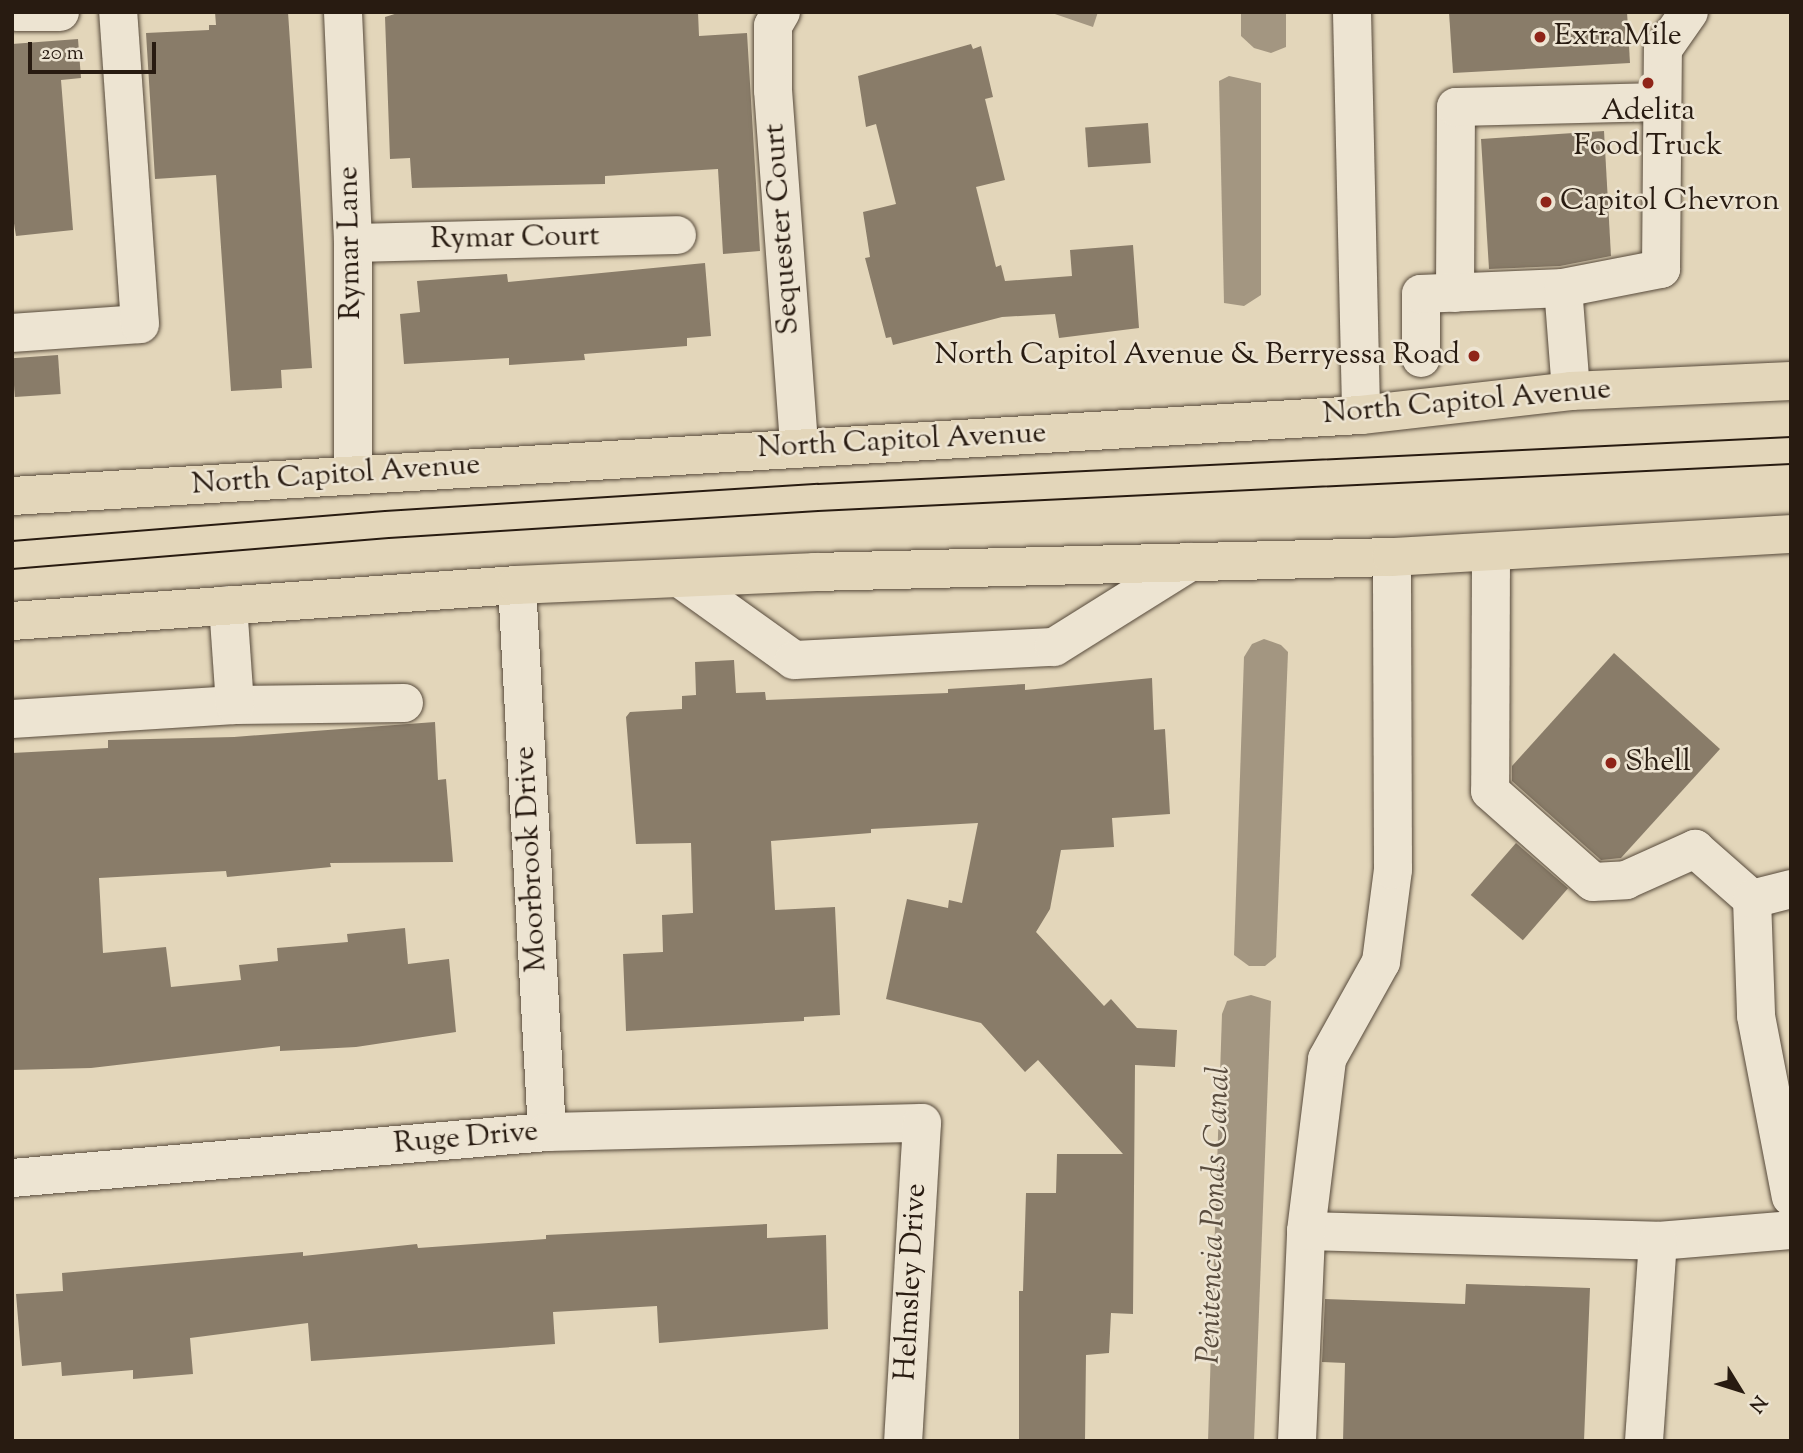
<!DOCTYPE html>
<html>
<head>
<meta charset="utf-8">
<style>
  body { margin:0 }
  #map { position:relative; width:1803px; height:1453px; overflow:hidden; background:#e3d6ba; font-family:"Sorts Mill Goudy",serif }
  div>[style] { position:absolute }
  .water>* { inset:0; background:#a39681 }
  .building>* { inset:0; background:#897c69; transform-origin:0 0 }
  .roads { filter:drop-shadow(0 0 2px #574a3b) drop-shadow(0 0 2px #574a3b) }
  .minor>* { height:38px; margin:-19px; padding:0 19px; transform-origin:19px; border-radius:19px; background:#ede4d2 }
  .major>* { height:38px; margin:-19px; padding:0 19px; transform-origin:19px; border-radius:19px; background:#e3d6ba }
  .tram>* { height:2px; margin:-1px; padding:0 1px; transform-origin:1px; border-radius:1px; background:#281b11 }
  .dots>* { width:19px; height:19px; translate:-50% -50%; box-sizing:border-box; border:4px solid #ede4d2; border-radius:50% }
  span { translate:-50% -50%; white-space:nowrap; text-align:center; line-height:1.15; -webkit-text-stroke:5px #ede4d2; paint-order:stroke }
  .poi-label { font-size:30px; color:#281b11 }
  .left { translate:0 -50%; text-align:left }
  .right { translate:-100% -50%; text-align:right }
  .street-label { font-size:30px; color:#281b11 }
  .water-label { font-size:32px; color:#594c3e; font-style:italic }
  .frame { position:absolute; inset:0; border:14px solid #281b11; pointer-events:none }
  .north { position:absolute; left:1705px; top:1355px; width:70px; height:70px; -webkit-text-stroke:5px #ede4d2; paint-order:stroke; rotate:128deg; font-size:19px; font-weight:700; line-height:28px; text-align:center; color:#281b11 }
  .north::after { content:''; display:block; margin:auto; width:24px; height:32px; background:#281b11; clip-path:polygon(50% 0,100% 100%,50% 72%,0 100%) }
  .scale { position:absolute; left:28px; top:42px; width:128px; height:32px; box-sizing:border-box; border:4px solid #281b11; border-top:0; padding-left:9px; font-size:21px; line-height:24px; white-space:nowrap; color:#281b11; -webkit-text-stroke:5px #ede4d2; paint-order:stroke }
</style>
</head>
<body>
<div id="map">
  <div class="water">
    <div style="clip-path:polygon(1049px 12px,1098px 12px,1093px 27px)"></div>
    <div style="clip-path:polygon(1241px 12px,1286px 12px,1286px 47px,1271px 53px,1254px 48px,1241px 36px)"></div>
    <div style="clip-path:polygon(1229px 76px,1261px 83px,1261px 295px,1244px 306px,1224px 303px,1219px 81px)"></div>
    <div style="clip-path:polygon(1264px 639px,1281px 645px,1288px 652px,1276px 957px,1265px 966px,1249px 966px,1234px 955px,1244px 657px,1252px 644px)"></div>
    <div style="clip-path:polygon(1251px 995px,1271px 1001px,1254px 1441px,1208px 1441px,1222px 1014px,1227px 1001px)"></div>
  </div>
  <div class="building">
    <div style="clip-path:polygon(215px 12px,288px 12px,312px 368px,281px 370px,282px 388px,231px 391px,216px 175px,155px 179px,146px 33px,209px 30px,209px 25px,216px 25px)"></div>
    <div style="clip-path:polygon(401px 12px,698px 12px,699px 36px,747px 33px,760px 251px,723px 254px,718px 169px,605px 176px,605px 184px,412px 188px,410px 158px,390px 159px,385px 17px)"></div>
    <div style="clip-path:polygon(1449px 12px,1627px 12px,1630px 63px,1453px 73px)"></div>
    <div style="clip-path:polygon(78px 39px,81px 78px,61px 80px,73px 230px,16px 236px,12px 211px,12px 44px)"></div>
    <div style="clip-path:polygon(971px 44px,973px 49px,981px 46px,993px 97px,985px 99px,1005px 180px,976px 187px,996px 267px,1001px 265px,1005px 281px,1072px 276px,1070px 250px,1133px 245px,1139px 328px,1059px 338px,1055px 314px,1002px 317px,893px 345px,891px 337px,886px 338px,865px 258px,870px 257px,863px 212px,896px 204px,876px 124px,866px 127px,858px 76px)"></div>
    <div style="left:1148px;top:123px;width:40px;height:63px;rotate:86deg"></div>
    <div style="clip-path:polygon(1604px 131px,1611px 256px,1560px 266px,1489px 269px,1481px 139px)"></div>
    <div style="clip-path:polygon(705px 263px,711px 336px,687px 338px,687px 346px,584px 354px,585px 360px,509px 365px,509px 358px,404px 364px,400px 314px,420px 312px,417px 281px,507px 274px,508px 282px)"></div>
    <div style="left:58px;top:355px;width:39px;height:46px;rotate:86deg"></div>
    <div style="clip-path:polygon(1614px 653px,1720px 749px,1621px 858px,1601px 860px,1512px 781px,1512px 766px)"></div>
    <div style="clip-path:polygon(734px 660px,736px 693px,765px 692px,766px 700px,948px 693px,948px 689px,1025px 684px,1025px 690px,1152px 678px,1154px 730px,1165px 729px,1170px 814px,1112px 818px,1114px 847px,1061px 850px,1050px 909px,1036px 932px,1104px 1006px,1111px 999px,1137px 1028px,1177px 1030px,1175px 1067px,1135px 1065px,1133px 1314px,1111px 1313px,1109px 1353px,1086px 1355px,1085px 1441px,1019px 1441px,1019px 1291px,1023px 1291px,1026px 1193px,1056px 1193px,1057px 1154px,1123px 1154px,1038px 1060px,1025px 1072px,981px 1023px,886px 999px,907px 899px,948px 908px,949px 900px,962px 903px,978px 823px,871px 829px,871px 833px,771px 841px,775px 910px,835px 907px,840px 1015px,804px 1017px,804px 1021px,626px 1031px,623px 954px,663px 952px,662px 915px,693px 913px,691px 843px,636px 844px,626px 717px,630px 712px,682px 709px,682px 696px,696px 695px,695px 662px)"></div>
    <div style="clip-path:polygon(435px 722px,438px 780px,446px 779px,453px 862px,330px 863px,331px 867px,227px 877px,226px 871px,99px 878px,103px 953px,166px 947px,171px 987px,241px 980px,239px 965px,278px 961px,277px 948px,348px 942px,347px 934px,405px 928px,408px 964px,449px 959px,456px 1032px,356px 1047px,280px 1051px,280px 1046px,91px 1068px,12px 1070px,12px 753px,108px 748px,108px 740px,234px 737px)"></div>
    <div style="left:1516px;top:843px;width:69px;height:69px;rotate:41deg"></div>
    <div style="clip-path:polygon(767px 1224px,767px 1238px,826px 1235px,828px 1329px,659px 1343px,657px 1306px,553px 1312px,555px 1344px,311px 1361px,308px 1323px,190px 1338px,193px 1374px,133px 1379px,133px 1370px,62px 1376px,61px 1362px,22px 1366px,16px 1294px,63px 1291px,62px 1273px,303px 1252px,303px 1256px,417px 1244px,418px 1248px,546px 1239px,546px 1235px)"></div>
    <div style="clip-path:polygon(1466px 1284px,1590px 1288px,1584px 1441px,1343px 1441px,1345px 1363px,1322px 1362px,1325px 1299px,1465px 1304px)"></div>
  </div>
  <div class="roads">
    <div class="minor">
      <div style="left:16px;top:12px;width:44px"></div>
      <div style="left:343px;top:12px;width:231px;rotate:87.5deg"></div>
      <div style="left:353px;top:243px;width:232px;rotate:90deg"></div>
      <div style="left:781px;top:12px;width:16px;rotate:120deg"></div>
      <div style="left:773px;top:26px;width:64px;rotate:90deg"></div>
      <div style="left:773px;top:90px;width:358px;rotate:85.8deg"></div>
      <div style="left:1352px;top:12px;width:403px;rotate:88.7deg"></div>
      <div style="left:353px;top:243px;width:324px;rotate:-1.4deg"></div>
      <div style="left:1455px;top:293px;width:186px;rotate:-89.7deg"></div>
      <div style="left:1456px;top:107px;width:206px;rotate:-1.4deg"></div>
      <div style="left:12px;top:333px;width:128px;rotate:-4deg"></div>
      <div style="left:140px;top:324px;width:313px;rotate:-94deg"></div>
      <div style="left:1421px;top:358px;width:64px;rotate:-90deg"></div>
      <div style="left:1421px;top:294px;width:142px;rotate:-2.4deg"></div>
      <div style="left:1571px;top:391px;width:103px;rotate:-94.4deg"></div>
      <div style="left:1563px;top:288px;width:100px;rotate:-11deg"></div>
      <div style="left:1661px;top:269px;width:220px;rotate:-89.5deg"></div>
      <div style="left:1663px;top:49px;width:45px;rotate:-54.9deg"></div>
      <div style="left:1491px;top:553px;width:238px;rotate:90.2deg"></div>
      <div style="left:1490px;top:791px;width:137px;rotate:41.5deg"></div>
      <div style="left:1593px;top:882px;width:33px;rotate:-3deg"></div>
      <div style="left:1626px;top:880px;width:76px;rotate:-24.2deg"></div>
      <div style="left:1695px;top:849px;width:76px;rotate:41.3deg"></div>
      <div style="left:1752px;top:899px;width:117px;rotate:88deg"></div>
      <div style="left:1756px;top:1016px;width:184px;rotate:79.1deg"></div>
      <div style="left:681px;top:579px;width:139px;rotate:35.6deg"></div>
      <div style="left:794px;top:660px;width:260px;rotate:-2.9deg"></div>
      <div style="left:1054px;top:647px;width:160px;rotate:-32deg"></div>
      <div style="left:517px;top:585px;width:548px;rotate:86.86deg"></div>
      <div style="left:235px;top:705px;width:169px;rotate:-0.7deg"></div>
      <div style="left:12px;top:719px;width:223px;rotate:-3.6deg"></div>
      <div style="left:235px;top:705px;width:100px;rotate:-94deg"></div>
      <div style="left:1752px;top:899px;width:40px;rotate:-14.4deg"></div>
      <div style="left:12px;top:1178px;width:537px;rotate:-4.91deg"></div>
      <div style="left:547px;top:1132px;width:375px;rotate:-1.4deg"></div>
      <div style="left:922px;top:1123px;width:319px;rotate:93.4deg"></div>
      <div style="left:1306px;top:1231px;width:352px;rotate:1.6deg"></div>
      <div style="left:1658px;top:1241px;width:133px;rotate:-4.7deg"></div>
      <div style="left:1297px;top:1441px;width:210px;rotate:-87.5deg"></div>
      <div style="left:1306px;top:1231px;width:173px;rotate:-83deg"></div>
      <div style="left:1327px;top:1059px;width:111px;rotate:-60.9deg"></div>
      <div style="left:1381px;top:962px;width:93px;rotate:-82.6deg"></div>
      <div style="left:1393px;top:870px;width:313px;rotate:-90.2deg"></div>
      <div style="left:1644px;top:1441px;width:200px;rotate:-86deg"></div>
    </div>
    <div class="major">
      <div style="left:12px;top:496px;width:1351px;rotate:-3.44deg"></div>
      <div style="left:1361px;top:415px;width:211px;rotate:-6.5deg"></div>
      <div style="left:1571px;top:391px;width:220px;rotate:-2.6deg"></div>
      <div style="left:12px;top:621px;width:506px;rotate:-4.08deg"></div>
      <div style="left:517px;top:585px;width:298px;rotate:-2.5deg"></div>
      <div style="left:815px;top:572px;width:577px;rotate:-1.49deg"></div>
      <div style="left:1392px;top:557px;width:400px;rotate:-3.3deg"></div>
    </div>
  </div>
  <div class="tram">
    <div style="left:12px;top:541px;width:374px;rotate:-4.6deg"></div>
    <div style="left:385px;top:511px;width:434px;rotate:-3.6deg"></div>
    <div style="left:818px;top:484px;width:974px;rotate:-2.77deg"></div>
    <div style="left:12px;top:569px;width:378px;rotate:-4.7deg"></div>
    <div style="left:389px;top:538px;width:430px;rotate:-3.6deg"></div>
    <div style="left:818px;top:511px;width:974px;rotate:-2.77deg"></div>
  </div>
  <div class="dots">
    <div style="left:1540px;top:37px;background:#8f2418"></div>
    <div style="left:1648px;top:83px;background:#8f2418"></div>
    <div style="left:1546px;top:202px;background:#8f2418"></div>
    <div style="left:1474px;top:356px;background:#8f2418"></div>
    <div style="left:1611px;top:763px;background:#8f2418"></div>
  </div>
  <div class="poi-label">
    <span class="left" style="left:1554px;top:37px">ExtraMile</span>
    <span style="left:1648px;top:129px">Adelita<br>Food Truck</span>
    <span class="left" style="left:1560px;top:202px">Capitol Chevron</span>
    <span class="right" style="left:1460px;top:356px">North Capitol Avenue &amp; Berryessa Road</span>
    <span class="left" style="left:1625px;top:763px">Shell</span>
  </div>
  <div class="street-label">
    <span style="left:783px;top:229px;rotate:-94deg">Sequester Court</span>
    <span style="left:515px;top:239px;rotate:-1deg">Rymar Court</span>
    <span style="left:351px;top:243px;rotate:-91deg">Rymar Lane</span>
    <span style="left:1467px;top:403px;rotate:-5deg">North Capitol Avenue</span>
    <span style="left:902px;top:442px;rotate:-3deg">North Capitol Avenue</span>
    <span style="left:336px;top:476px;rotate:-4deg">North Capitol Avenue</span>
    <span style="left:532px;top:859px;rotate:-93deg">Moorbrook Drive</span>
    <span style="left:466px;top:1139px;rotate:-5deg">Ruge Drive</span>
    <span style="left:912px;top:1282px;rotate:-87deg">Helmsley Drive</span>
  </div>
  <div class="water-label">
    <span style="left:1215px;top:1215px;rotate:-88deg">Penitencia Ponds Canal</span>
  </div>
  <div class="frame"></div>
  <div class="north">N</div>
  <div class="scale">20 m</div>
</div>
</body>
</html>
